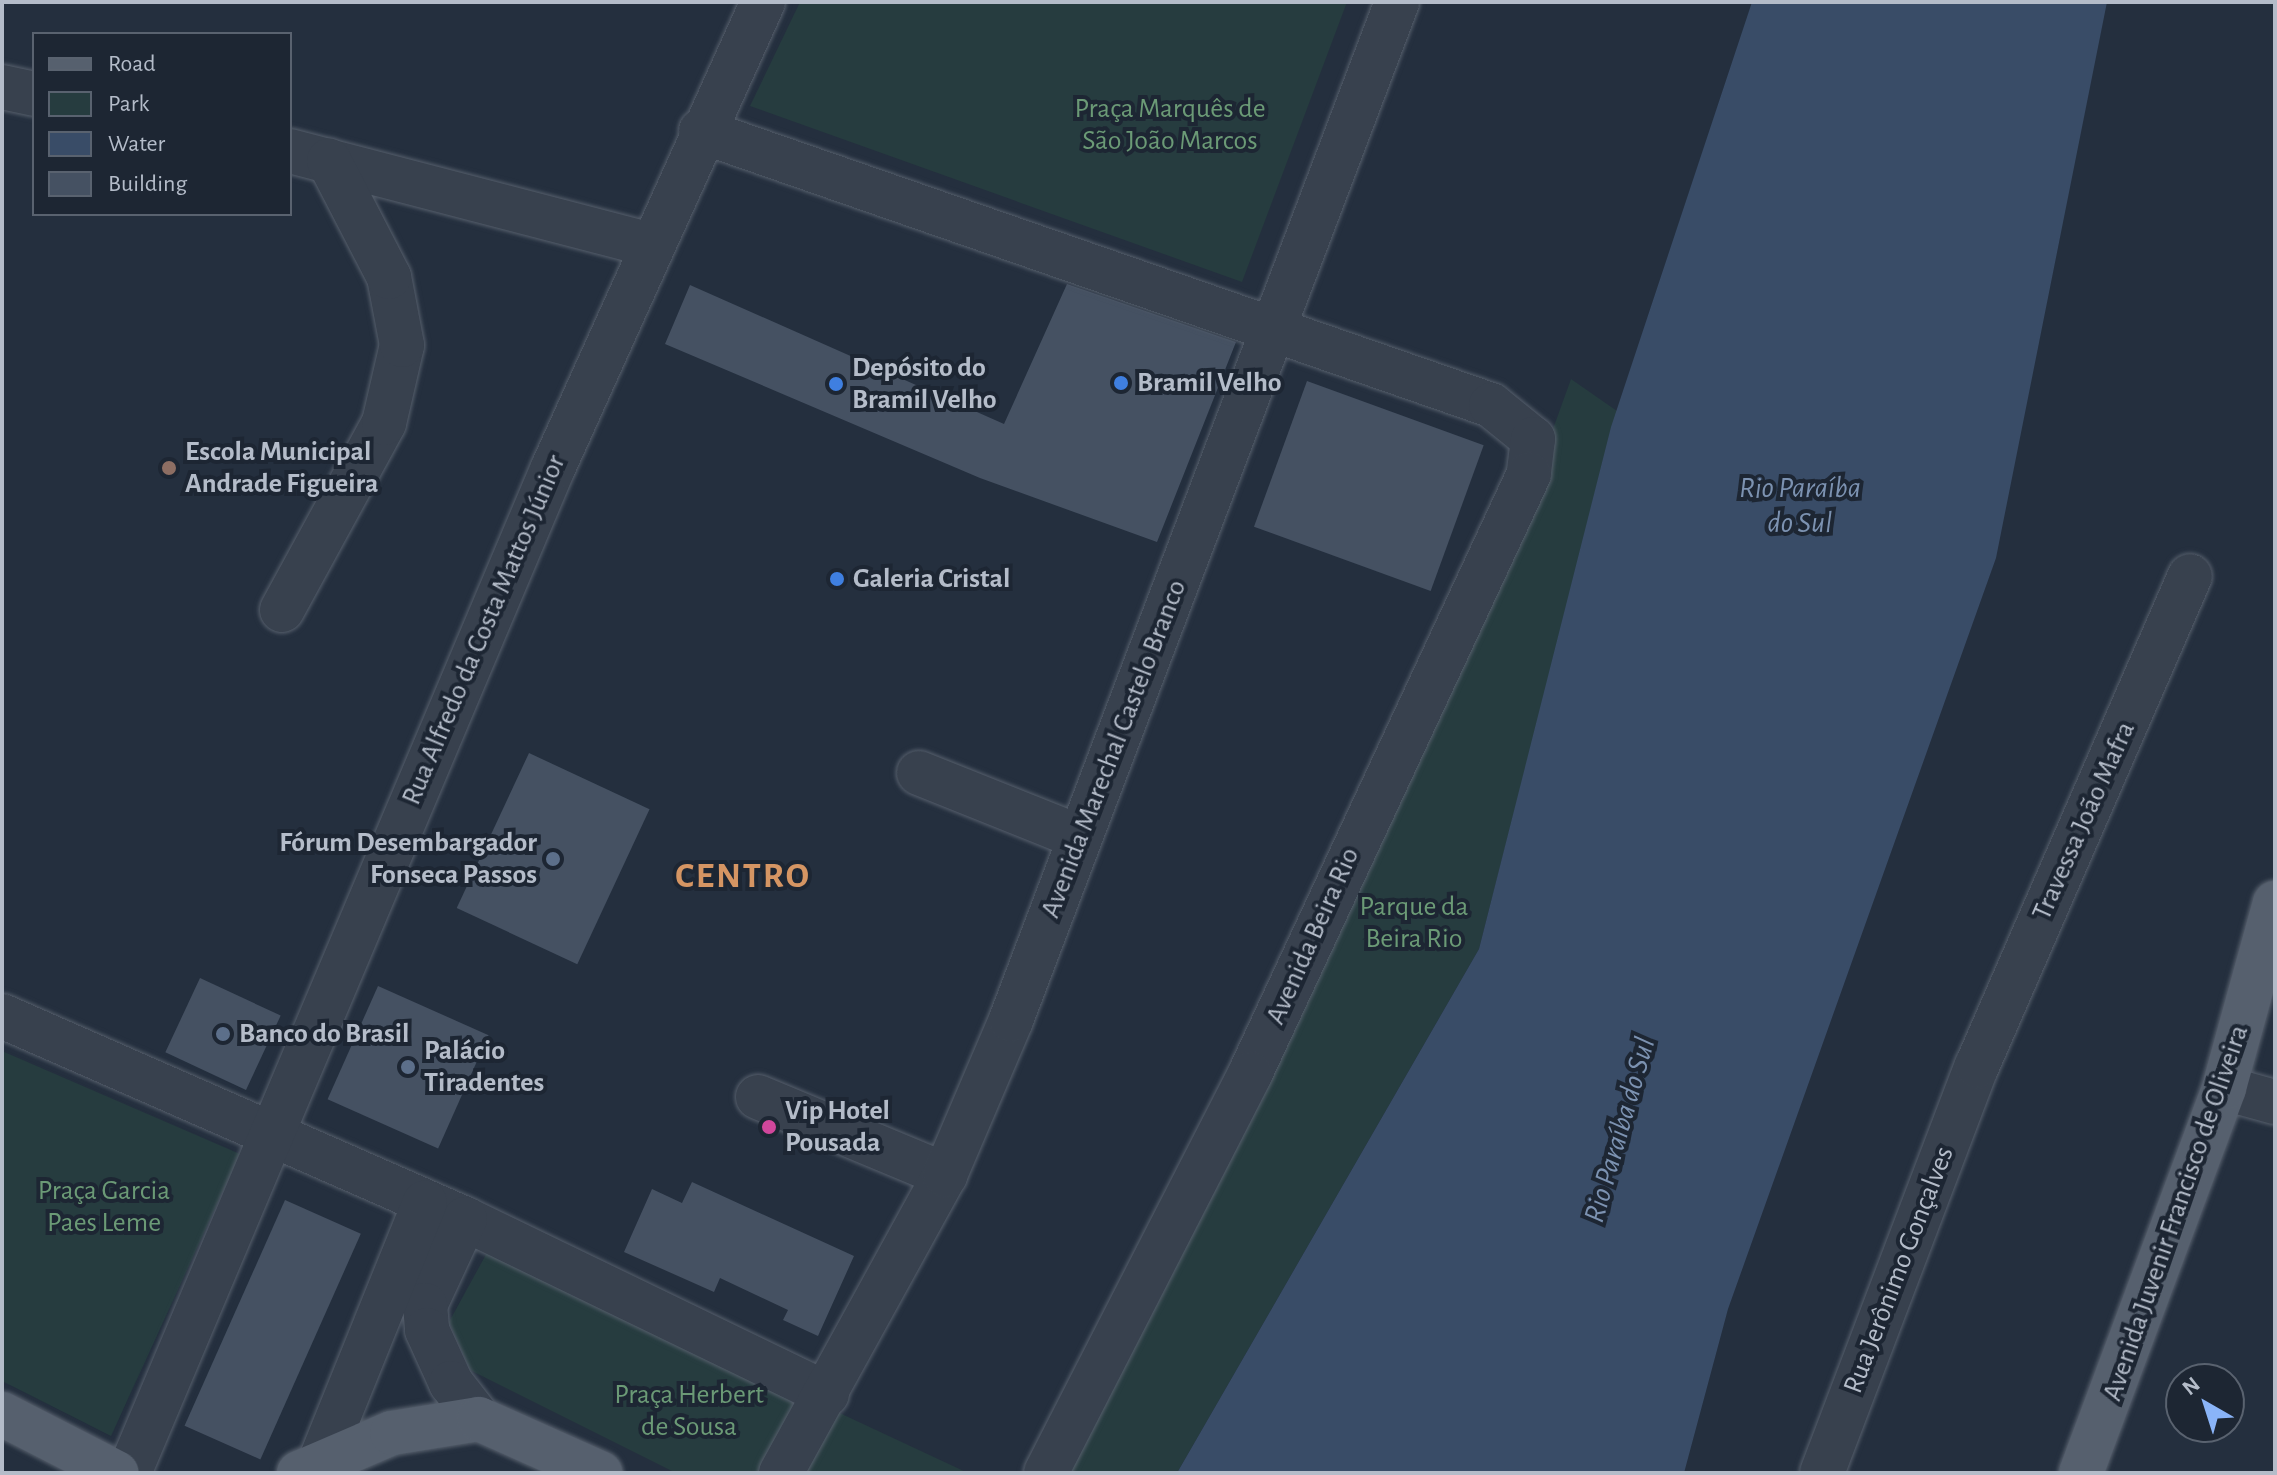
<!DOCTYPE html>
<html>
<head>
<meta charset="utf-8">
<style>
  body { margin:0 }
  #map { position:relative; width:2277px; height:1475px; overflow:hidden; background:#242f3e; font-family:"Alegreya Sans",sans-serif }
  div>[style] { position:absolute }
  .green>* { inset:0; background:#263c3f }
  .water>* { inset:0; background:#394c67 }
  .building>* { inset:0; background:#455162; transform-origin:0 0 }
  .roads { filter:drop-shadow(0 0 2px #565f6c) drop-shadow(0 0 2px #565f6c) }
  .minor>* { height:44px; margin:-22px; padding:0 22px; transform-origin:22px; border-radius:22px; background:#38414e }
  .major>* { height:44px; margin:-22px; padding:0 22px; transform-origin:22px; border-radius:22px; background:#56606e }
  .dots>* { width:22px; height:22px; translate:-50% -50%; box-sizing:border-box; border:4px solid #1d2633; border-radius:50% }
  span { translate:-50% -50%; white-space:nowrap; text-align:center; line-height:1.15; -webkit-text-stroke:8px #1d2633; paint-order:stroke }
  .park-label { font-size:28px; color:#6b9a76 }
  .poi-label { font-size:28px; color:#b4bcc9; font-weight:700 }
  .left { translate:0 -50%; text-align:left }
  .right { translate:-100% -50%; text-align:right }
  .street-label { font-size:28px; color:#b4bcc9 }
  .water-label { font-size:30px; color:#7c92b1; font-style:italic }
  .district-label { font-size:36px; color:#d59563; font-weight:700; letter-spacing:2px }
  .frame { position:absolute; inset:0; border:4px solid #b4bcc9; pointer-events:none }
  .legend { position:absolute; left:32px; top:32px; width:260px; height:184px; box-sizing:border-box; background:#1d2633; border:2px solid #59626f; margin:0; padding:10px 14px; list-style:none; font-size:24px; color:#b4bcc9 }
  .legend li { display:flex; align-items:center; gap:16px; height:40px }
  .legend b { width:40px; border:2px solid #59626f }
  .north { position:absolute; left:2165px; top:1363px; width:80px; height:80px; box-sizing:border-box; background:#1d2633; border:2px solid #59626f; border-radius:50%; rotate:321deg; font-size:22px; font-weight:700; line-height:32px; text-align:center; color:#b4bcc9 }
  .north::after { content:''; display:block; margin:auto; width:28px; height:36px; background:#8ab4f8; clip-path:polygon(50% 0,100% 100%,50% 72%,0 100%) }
</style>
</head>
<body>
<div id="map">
  <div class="green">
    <div style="clip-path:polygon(800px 2px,1347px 2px,1242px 282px,750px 106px)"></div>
    <div style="clip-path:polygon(1571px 379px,1617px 411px,1479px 949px,1177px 1473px,1060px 1473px,1545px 451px)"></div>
    <div style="clip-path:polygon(2px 1051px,240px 1154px,111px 1436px,2px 1381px)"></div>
    <div style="clip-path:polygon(489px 1249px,968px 1473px,676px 1473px,470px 1370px,449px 1322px)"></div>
  </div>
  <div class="water">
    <div style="clip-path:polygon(1752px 2px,2107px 2px,1996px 558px,1728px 1309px,1684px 1473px,1177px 1473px,1479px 949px,1611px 427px)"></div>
  </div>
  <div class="building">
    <div style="clip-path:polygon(1067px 284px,1236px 342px,1157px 542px,980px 478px,665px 344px,690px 285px,1004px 424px)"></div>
    <div style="left:1307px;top:381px;width:188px;height:155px;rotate:20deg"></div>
    <div style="left:529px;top:753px;width:133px;height:171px;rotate:25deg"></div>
    <div style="left:200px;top:978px;width:89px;height:82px;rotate:25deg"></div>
    <div style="left:378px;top:986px;width:121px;height:124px;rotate:24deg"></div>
    <div style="clip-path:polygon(692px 1182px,854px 1256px,818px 1336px,783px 1320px,788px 1310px,720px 1278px,714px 1292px,624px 1252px,652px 1189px,682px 1203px)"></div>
    <div style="left:285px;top:1200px;width:83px;height:247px;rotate:24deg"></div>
  </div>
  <div class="roads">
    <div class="minor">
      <div style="left:2px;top:87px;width:33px;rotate:12deg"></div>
      <div style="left:701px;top:131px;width:836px;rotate:19.13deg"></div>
      <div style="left:1491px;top:405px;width:54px;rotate:39deg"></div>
      <div style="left:1533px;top:439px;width:35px;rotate:97deg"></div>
      <div style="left:1529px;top:474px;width:662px;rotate:114.94deg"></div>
      <div style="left:1250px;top:1074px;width:448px;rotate:117.1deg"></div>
      <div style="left:290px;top:151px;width:372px;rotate:14.6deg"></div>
      <div style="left:282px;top:610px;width:213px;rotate:-61.4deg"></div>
      <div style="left:384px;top:423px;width:80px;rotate:-77deg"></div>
      <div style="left:402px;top:345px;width:69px;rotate:-100.8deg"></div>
      <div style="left:389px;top:277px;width:131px;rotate:-117.3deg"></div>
      <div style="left:919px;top:773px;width:172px;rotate:21.8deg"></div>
      <div style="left:2px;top:1016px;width:506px;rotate:23.67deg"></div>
      <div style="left:465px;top:1219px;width:402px;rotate:25.8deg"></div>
      <div style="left:2224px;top:1088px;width:53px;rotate:15.4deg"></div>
      <div style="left:758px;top:1097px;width:203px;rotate:22.6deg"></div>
      <div style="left:465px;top:1219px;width:95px;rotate:114.9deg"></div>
      <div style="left:425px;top:1305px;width:25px;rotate:85deg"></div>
      <div style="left:427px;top:1330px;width:58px;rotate:65.6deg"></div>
      <div style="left:451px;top:1383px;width:46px;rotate:52.1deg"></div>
      <div style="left:129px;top:1473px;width:1091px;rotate:-67.13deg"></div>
      <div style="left:553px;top:468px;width:511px;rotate:-65.74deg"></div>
      <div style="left:326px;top:1473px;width:13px;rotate:-119deg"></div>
      <div style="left:320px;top:1462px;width:280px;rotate:-68deg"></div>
      <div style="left:781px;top:1473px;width:340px;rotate:-61.2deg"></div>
      <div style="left:945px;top:1175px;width:168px;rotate:-66.9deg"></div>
      <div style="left:1011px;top:1020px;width:1089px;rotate:-69.23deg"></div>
      <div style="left:1822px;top:1473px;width:436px;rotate:-69.2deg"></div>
      <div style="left:1977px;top:1066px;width:534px;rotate:-66.51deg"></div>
    </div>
    <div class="major">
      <div style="left:2px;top:1414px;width:129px;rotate:27.2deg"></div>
      <div style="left:299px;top:1473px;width:101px;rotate:-23.3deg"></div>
      <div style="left:392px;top:1433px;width:88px;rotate:-9.1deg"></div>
      <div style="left:479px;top:1419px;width:133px;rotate:24.1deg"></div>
      <div style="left:2081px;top:1473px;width:411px;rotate:-69.6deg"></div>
      <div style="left:2224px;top:1088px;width:192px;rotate:-74.6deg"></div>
    </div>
  </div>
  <div class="dots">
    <div style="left:1121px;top:383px;background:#3f7fe0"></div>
    <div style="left:836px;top:384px;background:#3f7fe0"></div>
    <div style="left:169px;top:468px;background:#8d6e63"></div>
    <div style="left:837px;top:579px;background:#3f7fe0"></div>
    <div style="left:553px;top:859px;background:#5c6f8a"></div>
    <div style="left:223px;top:1034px;background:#5c6f8a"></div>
    <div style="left:408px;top:1067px;background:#5c6f8a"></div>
    <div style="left:769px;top:1127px;background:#d1479c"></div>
  </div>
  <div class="park-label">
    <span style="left:1170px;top:125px">Praça Marquês de<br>São João Marcos</span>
    <span style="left:1414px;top:923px">Parque da<br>Beira Rio</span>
    <span style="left:104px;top:1207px">Praça Garcia<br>Paes Leme</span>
    <span style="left:689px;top:1411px">Praça Herbert<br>de Sousa</span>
  </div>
  <div class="poi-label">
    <span class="left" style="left:852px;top:384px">Depósito do<br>Bramil Velho</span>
    <span class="left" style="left:1137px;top:383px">Bramil Velho</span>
    <span class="left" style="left:185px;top:468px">Escola Municipal<br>Andrade Figueira</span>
    <span class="left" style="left:853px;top:579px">Galeria Cristal</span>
    <span class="right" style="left:537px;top:859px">Fórum Desembargador<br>Fonseca Passos</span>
    <span class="left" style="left:239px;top:1034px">Banco do Brasil</span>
    <span class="left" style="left:424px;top:1067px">Palácio<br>Tiradentes</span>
    <span class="left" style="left:785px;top:1127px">Vip Hotel<br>Pousada</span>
  </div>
  <div class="street-label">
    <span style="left:484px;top:630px;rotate:-67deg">Rua Alfredo da Costa Mattos Júnior</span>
    <span style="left:1114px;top:749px;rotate:-69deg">Avenida Marechal Castelo Branco</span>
    <span style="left:2084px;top:821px;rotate:-66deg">Travessa João Mafra</span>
    <span style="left:1313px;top:936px;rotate:-66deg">Avenida Beira Rio</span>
    <span style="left:2176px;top:1213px;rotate:-71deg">Avenida Juvenir Francisco de Oliveira</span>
    <span style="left:1899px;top:1270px;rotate:-69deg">Rua Jerônimo Gonçalves</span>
  </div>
  <div class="water-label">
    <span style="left:1800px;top:505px">Rio Paraíba<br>do Sul</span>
    <span style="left:1620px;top:1130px;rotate:-74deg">Rio Paraíba do Sul</span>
  </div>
  <div class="district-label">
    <span style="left:743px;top:877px">CENTRO</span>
  </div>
  <div class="frame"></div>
  <ul class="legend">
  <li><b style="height:10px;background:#56606e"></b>Road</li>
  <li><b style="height:22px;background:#263c3f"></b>Park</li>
  <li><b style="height:22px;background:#394c67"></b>Water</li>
  <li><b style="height:22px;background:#455162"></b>Building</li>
  </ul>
  <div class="north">N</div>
</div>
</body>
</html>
